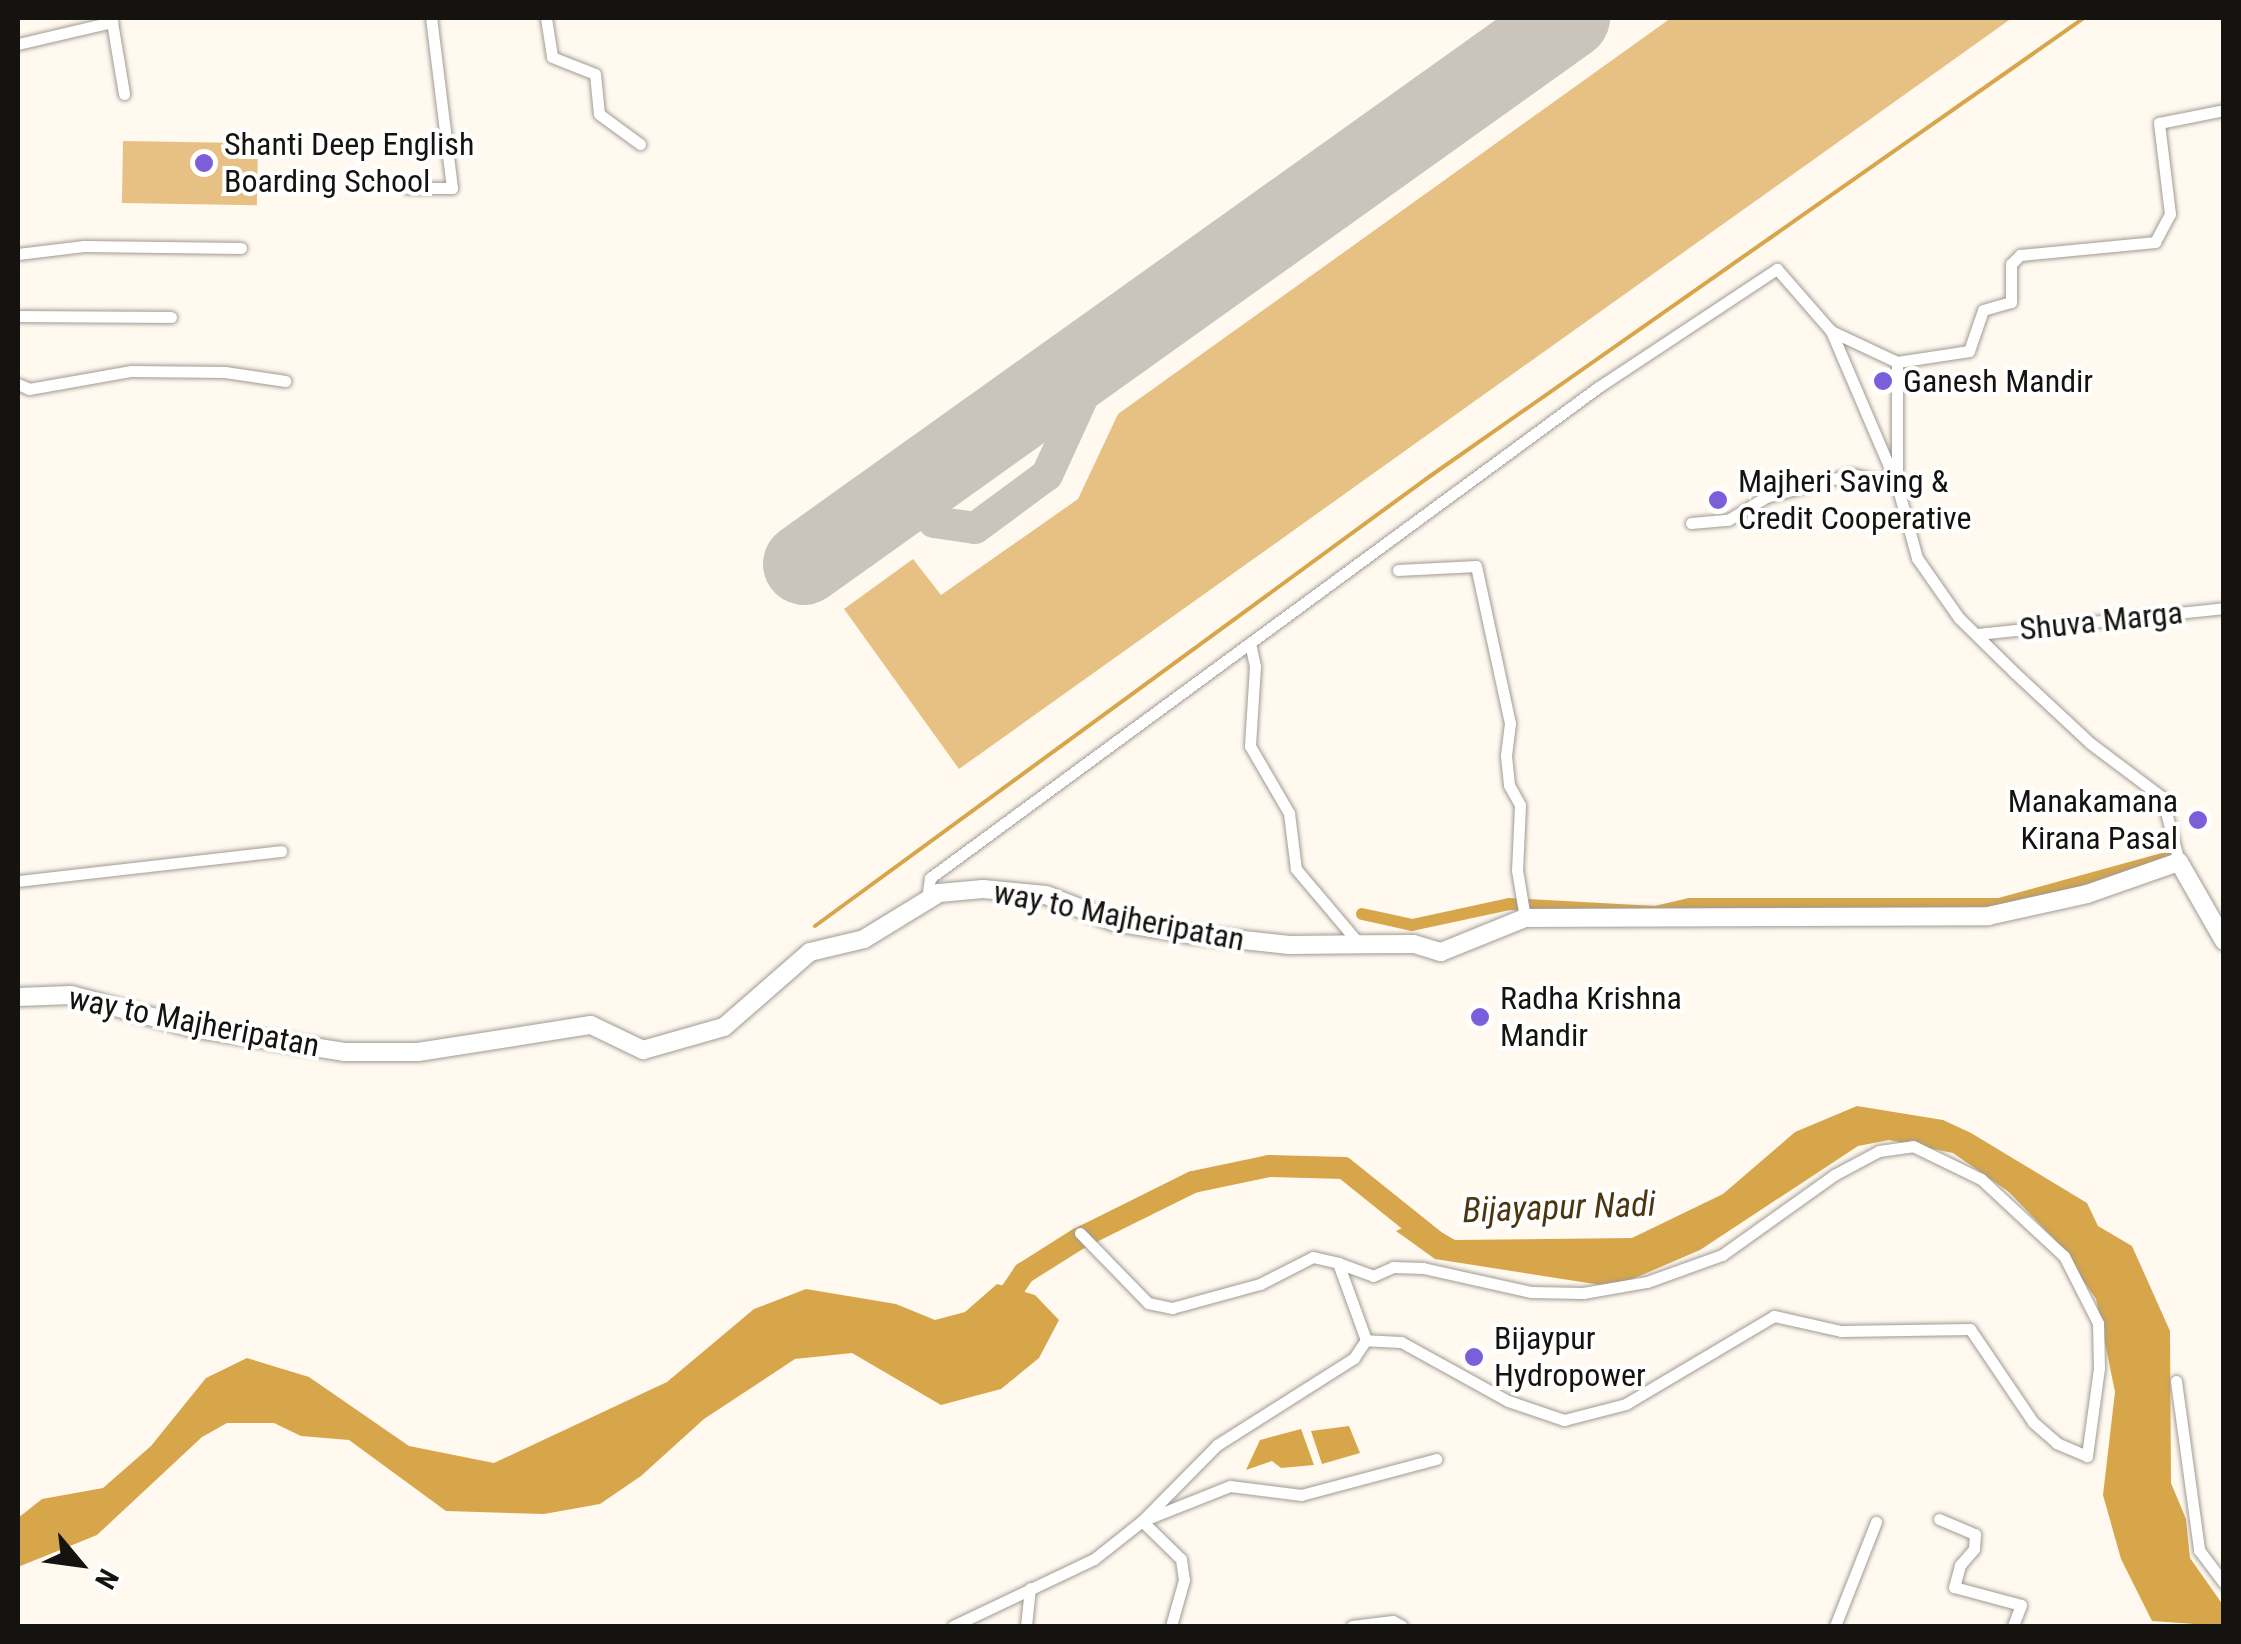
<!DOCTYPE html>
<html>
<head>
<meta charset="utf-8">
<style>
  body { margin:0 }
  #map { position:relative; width:2241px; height:1644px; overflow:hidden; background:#fff9f0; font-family:"Roboto Condensed",sans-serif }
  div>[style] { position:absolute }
  .green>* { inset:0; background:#e6c183; transform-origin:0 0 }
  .water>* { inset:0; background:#d7a64a }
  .stream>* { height:4px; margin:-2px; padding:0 2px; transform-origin:2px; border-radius:2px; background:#d7a64a }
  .canal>* { height:12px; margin:-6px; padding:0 6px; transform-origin:6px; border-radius:6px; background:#d7a64a }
  .river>* { height:22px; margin:-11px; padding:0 11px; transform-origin:11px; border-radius:11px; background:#d7a64a }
  .taxiway>* { height:32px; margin:-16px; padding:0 16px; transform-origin:16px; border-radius:16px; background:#cac4bd }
  .runway>* { height:82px; margin:-41px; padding:0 41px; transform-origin:41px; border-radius:41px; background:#cac4bd }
  .roads { filter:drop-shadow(0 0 2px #a09b93) drop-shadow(0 0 2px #a09b93) }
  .minor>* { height:11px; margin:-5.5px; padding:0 5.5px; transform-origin:5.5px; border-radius:5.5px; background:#fff }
  .primary>* { height:18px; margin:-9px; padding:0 9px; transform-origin:9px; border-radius:9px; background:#fff }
  .dots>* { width:28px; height:28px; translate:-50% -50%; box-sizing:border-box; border:5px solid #fff; border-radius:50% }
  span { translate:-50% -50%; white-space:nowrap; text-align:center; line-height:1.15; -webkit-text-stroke:8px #fff; paint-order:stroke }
  .poi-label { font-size:32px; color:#151310 }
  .left { translate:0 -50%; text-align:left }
  .right { translate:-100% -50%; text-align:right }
  .street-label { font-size:32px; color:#151310 }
  .water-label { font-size:35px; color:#4b360f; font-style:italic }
  .frame { position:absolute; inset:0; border:20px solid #151310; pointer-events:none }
  .north { position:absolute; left:30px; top:1514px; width:100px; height:100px; -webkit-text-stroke:8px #fff; paint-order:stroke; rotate:119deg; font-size:28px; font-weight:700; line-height:40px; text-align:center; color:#151310 }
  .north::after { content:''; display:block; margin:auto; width:35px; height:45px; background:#151310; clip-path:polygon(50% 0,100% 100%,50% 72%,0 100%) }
</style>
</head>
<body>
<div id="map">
  <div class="green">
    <div style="clip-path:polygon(1671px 18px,2012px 18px,959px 769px,844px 609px,913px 559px,941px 595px,1078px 499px,1118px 414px)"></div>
    <div style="left:123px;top:141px;width:135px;height:62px;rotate:1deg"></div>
  </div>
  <div class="water">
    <div style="clip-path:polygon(1857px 1106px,1943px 1120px,1971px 1133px,2087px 1203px,2098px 1226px,2132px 1246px,2170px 1331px,2171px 1483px,2186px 1519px,2190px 1558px,2223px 1605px,2223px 1626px,2152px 1621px,2121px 1559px,2103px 1495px,2115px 1392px,2096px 1299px,2052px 1237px,2009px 1192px,1953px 1153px,1889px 1140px,1858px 1146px,1700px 1250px,1614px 1287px,1435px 1259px,1396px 1231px,1420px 1220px,1455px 1240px,1632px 1238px,1723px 1194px,1795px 1132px)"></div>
    <div style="clip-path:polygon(997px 1284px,1035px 1295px,1059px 1320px,1039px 1358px,1001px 1389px,941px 1405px,852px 1353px,795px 1359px,704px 1419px,641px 1476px,600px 1504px,544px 1514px,446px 1511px,349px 1440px,301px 1436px,274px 1423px,227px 1423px,202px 1437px,97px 1535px,18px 1567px,18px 1518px,42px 1499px,103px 1488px,151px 1446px,206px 1378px,247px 1358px,309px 1377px,409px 1446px,494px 1463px,667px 1382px,754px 1309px,806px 1289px,896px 1304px,935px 1320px,965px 1312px)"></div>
    <div style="clip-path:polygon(1349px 1426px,1360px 1453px,1322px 1464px,1311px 1431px)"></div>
    <div style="clip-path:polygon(1301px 1429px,1314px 1465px,1281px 1468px,1272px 1461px,1246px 1470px,1260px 1440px)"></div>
  </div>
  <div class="stream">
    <div style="left:815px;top:926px;width:757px;rotate:-36.19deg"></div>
    <div style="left:1426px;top:479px;width:803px;rotate:-35.02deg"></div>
  </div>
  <div class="canal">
    <div style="left:1362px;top:914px;width:51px;rotate:12.4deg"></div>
    <div style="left:1412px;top:925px;width:99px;rotate:-12.2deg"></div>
    <div style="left:1509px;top:904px;width:146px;rotate:3.1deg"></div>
    <div style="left:1655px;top:912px;width:36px;rotate:-13deg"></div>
    <div style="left:1690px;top:904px;width:309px"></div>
    <div style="left:1999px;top:904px;width:177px;rotate:-15.4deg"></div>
  </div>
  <div class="river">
    <div style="left:999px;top:1310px;width:45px;rotate:-56deg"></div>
    <div style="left:1024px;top:1273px;width:64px;rotate:-32.2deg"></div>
    <div style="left:1078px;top:1239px;width:128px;rotate:-26.4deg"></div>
    <div style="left:1193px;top:1182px;width:78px;rotate:-11.9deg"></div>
    <div style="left:1269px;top:1166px;width:75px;rotate:1.5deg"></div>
    <div style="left:1344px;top:1168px;width:118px;rotate:38.8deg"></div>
  </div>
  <div class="taxiway">
    <div style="left:1004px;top:421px;width:65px;rotate:164.9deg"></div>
    <div style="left:941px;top:438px;width:22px;rotate:144deg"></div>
    <div style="left:923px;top:451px;width:18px;rotate:119deg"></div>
    <div style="left:914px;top:467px;width:29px;rotate:92deg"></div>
    <div style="left:913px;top:496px;width:33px;rotate:51deg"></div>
    <div style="left:934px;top:522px;width:41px;rotate:8.3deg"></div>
    <div style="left:975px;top:528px;width:89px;rotate:-36.4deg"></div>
    <div style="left:1047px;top:475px;width:118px;rotate:-65.4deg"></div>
    <div style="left:1096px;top:368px;width:52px;rotate:-46.5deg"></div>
  </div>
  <div class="runway">
    <div style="left:804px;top:564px;width:940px;rotate:-35.52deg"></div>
  </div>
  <div class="roads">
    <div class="minor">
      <div style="left:546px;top:18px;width:39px;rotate:81deg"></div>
      <div style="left:552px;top:57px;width:46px;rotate:21.6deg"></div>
      <div style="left:595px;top:74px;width:40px;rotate:84.3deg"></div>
      <div style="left:599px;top:114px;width:51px;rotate:36.2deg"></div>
      <div style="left:18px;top:44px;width:97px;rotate:-13.2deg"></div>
      <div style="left:112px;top:22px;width:73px;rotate:80.5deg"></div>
      <div style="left:408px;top:188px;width:44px"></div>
      <div style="left:452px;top:188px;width:171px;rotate:-97deg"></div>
      <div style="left:18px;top:254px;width:66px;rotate:-6.9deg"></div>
      <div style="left:84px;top:246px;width:157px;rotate:0.7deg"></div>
      <div style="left:18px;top:316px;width:153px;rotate:0.4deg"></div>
      <div style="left:1897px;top:362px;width:73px;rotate:-8.7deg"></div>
      <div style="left:1969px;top:351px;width:43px;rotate:-71.1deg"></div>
      <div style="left:1983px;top:310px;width:29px;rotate:-16deg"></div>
      <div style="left:2011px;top:302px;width:38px;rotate:-90deg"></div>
      <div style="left:2011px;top:264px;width:13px;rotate:-45deg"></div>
      <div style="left:2020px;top:255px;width:136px;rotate:-5.5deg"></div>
      <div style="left:2155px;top:242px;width:32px;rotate:-62deg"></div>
      <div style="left:2170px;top:214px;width:92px;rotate:-96.9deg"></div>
      <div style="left:2159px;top:123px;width:66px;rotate:-11.3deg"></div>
      <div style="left:18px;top:384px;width:12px;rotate:24deg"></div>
      <div style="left:29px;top:389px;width:104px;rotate:-10deg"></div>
      <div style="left:131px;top:371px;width:94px;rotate:0.6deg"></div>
      <div style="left:225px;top:372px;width:61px;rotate:8.5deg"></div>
      <div style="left:1691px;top:523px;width:37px;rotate:-5deg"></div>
      <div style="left:1728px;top:520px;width:44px;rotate:-31.2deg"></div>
      <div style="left:1766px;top:497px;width:89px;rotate:-15deg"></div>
      <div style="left:1852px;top:474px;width:46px;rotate:13.7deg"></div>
      <div style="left:1897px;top:485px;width:168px;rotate:-113.2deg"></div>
      <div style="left:1398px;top:570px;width:78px;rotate:-2.9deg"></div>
      <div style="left:1476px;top:566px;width:161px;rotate:77.8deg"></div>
      <div style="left:1510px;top:723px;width:33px;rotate:97deg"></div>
      <div style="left:1506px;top:756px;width:29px;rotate:84deg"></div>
      <div style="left:1509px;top:785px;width:23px;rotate:61deg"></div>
      <div style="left:1520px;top:805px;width:65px;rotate:92.6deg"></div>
      <div style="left:1517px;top:870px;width:49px;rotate:80.5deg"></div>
      <div style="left:1978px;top:634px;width:247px;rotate:-6deg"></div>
      <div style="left:1250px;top:643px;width:24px;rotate:78deg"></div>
      <div style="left:1255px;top:666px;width:80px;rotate:93.6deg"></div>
      <div style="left:1250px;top:746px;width:78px;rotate:59.8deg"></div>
      <div style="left:1289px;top:813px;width:56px;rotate:82.9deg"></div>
      <div style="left:1296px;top:869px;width:93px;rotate:49.8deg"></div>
      <div style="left:18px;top:881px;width:265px;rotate:-6.5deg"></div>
      <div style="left:927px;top:899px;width:21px;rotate:-82deg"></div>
      <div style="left:930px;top:878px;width:828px;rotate:-36.3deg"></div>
      <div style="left:1597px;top:388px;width:216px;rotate:-33.5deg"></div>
      <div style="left:1777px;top:269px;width:82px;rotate:48.9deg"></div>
      <div style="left:1831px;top:331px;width:73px;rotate:25.2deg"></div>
      <div style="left:1897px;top:362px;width:123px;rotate:90deg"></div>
      <div style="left:1897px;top:485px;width:76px;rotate:74.7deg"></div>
      <div style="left:1917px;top:558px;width:73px;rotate:55deg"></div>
      <div style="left:1959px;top:618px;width:78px;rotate:44.5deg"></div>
      <div style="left:2015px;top:673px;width:103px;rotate:43deg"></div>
      <div style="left:2090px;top:743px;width:90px;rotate:36.9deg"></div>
      <div style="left:2162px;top:797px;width:67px;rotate:75.3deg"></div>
      <div style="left:1080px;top:1233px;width:98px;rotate:45.8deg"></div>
      <div style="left:1148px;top:1303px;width:25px;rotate:12deg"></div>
      <div style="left:1172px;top:1308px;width:91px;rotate:-15.3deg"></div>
      <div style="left:1260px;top:1284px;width:59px;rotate:-27deg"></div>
      <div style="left:1313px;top:1257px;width:26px;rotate:13deg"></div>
      <div style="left:1338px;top:1263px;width:82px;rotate:70deg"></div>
      <div style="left:1366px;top:1340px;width:22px;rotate:124deg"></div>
      <div style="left:1354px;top:1358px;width:162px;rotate:147.6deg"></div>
      <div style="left:1217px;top:1445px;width:107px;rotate:134.6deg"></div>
      <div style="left:1142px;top:1521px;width:54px;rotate:44.3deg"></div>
      <div style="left:1181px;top:1559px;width:21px;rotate:82deg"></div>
      <div style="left:1184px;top:1580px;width:48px;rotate:105.8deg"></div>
      <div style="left:1338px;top:1263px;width:37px;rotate:20deg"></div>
      <div style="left:1373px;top:1276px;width:22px;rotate:-24deg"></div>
      <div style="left:1393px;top:1267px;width:30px;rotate:2deg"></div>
      <div style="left:1423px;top:1268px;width:111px;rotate:12.5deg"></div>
      <div style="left:1531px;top:1292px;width:52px;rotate:1.1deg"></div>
      <div style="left:1583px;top:1293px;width:65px;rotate:-9.8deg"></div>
      <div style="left:1647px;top:1282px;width:80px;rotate:-19.8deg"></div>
      <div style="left:1722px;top:1255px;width:138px;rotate:-35.5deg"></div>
      <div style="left:1834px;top:1175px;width:51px;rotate:-28.1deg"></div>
      <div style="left:1879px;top:1151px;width:34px;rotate:-8deg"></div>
      <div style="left:1913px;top:1146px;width:76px;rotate:25.9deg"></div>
      <div style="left:1981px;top:1179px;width:113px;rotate:42.9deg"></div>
      <div style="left:2064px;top:1256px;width:75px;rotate:63.1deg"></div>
      <div style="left:2098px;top:1323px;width:45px;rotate:88.7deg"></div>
      <div style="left:2099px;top:1368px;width:89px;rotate:97.8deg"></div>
      <div style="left:2087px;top:1456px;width:33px;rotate:-157deg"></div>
      <div style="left:2057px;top:1443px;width:32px;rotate:-139deg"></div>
      <div style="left:2033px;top:1422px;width:112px;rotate:-124.1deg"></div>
      <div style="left:1970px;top:1329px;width:129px;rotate:179.1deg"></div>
      <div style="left:1841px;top:1331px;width:69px;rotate:-167.4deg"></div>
      <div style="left:1774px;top:1316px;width:172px;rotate:149.3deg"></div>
      <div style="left:1626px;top:1404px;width:64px;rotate:165.5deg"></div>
      <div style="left:1564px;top:1420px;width:59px;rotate:-161.3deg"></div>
      <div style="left:1508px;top:1401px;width:122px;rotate:-151.1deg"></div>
      <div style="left:1401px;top:1342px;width:35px;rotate:-177deg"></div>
      <div style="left:2176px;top:1381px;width:171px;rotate:82.2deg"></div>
      <div style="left:2199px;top:1550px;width:41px;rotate:52.9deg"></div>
      <div style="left:1939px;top:1519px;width:39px;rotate:23deg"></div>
      <div style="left:1975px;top:1534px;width:15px;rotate:94deg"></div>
      <div style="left:1974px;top:1549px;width:21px;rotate:131deg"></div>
      <div style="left:1960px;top:1565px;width:23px;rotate:105deg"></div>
      <div style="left:1954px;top:1587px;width:69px;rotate:15deg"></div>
      <div style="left:2021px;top:1605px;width:22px;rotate:111deg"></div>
      <div style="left:953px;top:1626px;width:156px;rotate:-25.4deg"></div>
      <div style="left:1094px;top:1559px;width:61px;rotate:-38.4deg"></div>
      <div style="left:1142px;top:1521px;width:95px;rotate:-21.7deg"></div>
      <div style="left:1230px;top:1486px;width:72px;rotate:7.2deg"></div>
      <div style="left:1301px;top:1495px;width:140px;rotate:-14.9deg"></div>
      <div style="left:1026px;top:1626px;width:38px;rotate:-84deg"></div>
      <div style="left:1352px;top:1626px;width:41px;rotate:-7deg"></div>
      <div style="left:1393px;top:1621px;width:10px;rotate:29deg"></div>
      <div style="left:1835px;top:1626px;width:112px;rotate:-68.5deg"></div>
    </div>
    <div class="primary">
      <div style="left:18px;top:997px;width:53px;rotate:-2.2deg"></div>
      <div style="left:71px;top:995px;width:126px;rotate:15.1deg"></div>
      <div style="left:193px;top:1028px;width:153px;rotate:9deg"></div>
      <div style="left:344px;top:1052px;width:74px"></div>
      <div style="left:418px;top:1052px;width:175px;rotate:-8.9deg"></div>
      <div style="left:591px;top:1025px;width:58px;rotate:25.7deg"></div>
      <div style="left:643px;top:1050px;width:84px;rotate:-15.9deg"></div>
      <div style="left:724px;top:1027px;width:114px;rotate:-41.1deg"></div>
      <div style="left:810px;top:952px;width:56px;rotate:-13.5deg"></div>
      <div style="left:864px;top:939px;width:88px;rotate:-31.5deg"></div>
      <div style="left:939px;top:893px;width:44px;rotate:-5.2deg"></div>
      <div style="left:983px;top:889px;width:63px;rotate:5.4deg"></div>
      <div style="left:1046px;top:895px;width:74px;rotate:21.4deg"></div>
      <div style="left:1115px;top:922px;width:74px;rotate:9.3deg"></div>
      <div style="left:1188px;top:934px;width:102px;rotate:6.2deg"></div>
      <div style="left:1289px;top:945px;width:125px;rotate:-0.5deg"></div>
      <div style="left:1414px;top:944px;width:28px;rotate:17deg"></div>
      <div style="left:1441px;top:952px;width:91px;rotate:-22deg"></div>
      <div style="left:1525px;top:918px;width:463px;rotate:-0.2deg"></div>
      <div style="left:1988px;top:916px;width:101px;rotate:-12.5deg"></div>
      <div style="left:2087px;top:894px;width:97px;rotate:-19.2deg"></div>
      <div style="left:2179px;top:862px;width:91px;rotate:60.3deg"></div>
    </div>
  </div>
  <div class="dots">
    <div style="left:204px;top:163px;background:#7b5ed9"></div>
    <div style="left:1883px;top:381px;background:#7b5ed9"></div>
    <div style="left:1718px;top:500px;background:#7b5ed9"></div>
    <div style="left:2198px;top:820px;background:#7b5ed9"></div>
    <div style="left:1480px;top:1017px;background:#7b5ed9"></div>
    <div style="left:1474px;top:1357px;background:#7b5ed9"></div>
  </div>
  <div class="poi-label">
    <span class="left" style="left:224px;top:163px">Shanti Deep English<br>Boarding School</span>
    <span class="left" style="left:1903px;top:381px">Ganesh Mandir</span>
    <span class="left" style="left:1738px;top:500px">Majheri Saving &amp;<br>Credit Cooperative</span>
    <span class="right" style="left:2178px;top:820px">Manakamana<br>Kirana Pasal</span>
    <span class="left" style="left:1500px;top:1017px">Radha Krishna<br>Mandir</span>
    <span class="left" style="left:1494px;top:1357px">Bijaypur<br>Hydropower</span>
  </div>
  <div class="street-label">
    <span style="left:2101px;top:621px;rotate:-6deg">Shuva Marga</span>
    <span style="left:1119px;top:916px;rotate:11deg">way to Majheripatan</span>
    <span style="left:194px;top:1022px;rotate:11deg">way to Majheripatan</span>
  </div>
  <div class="water-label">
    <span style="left:1559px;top:1208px;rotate:-2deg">Bijayapur Nadi</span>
  </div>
  <div class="frame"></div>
  <div class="north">N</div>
</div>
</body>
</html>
